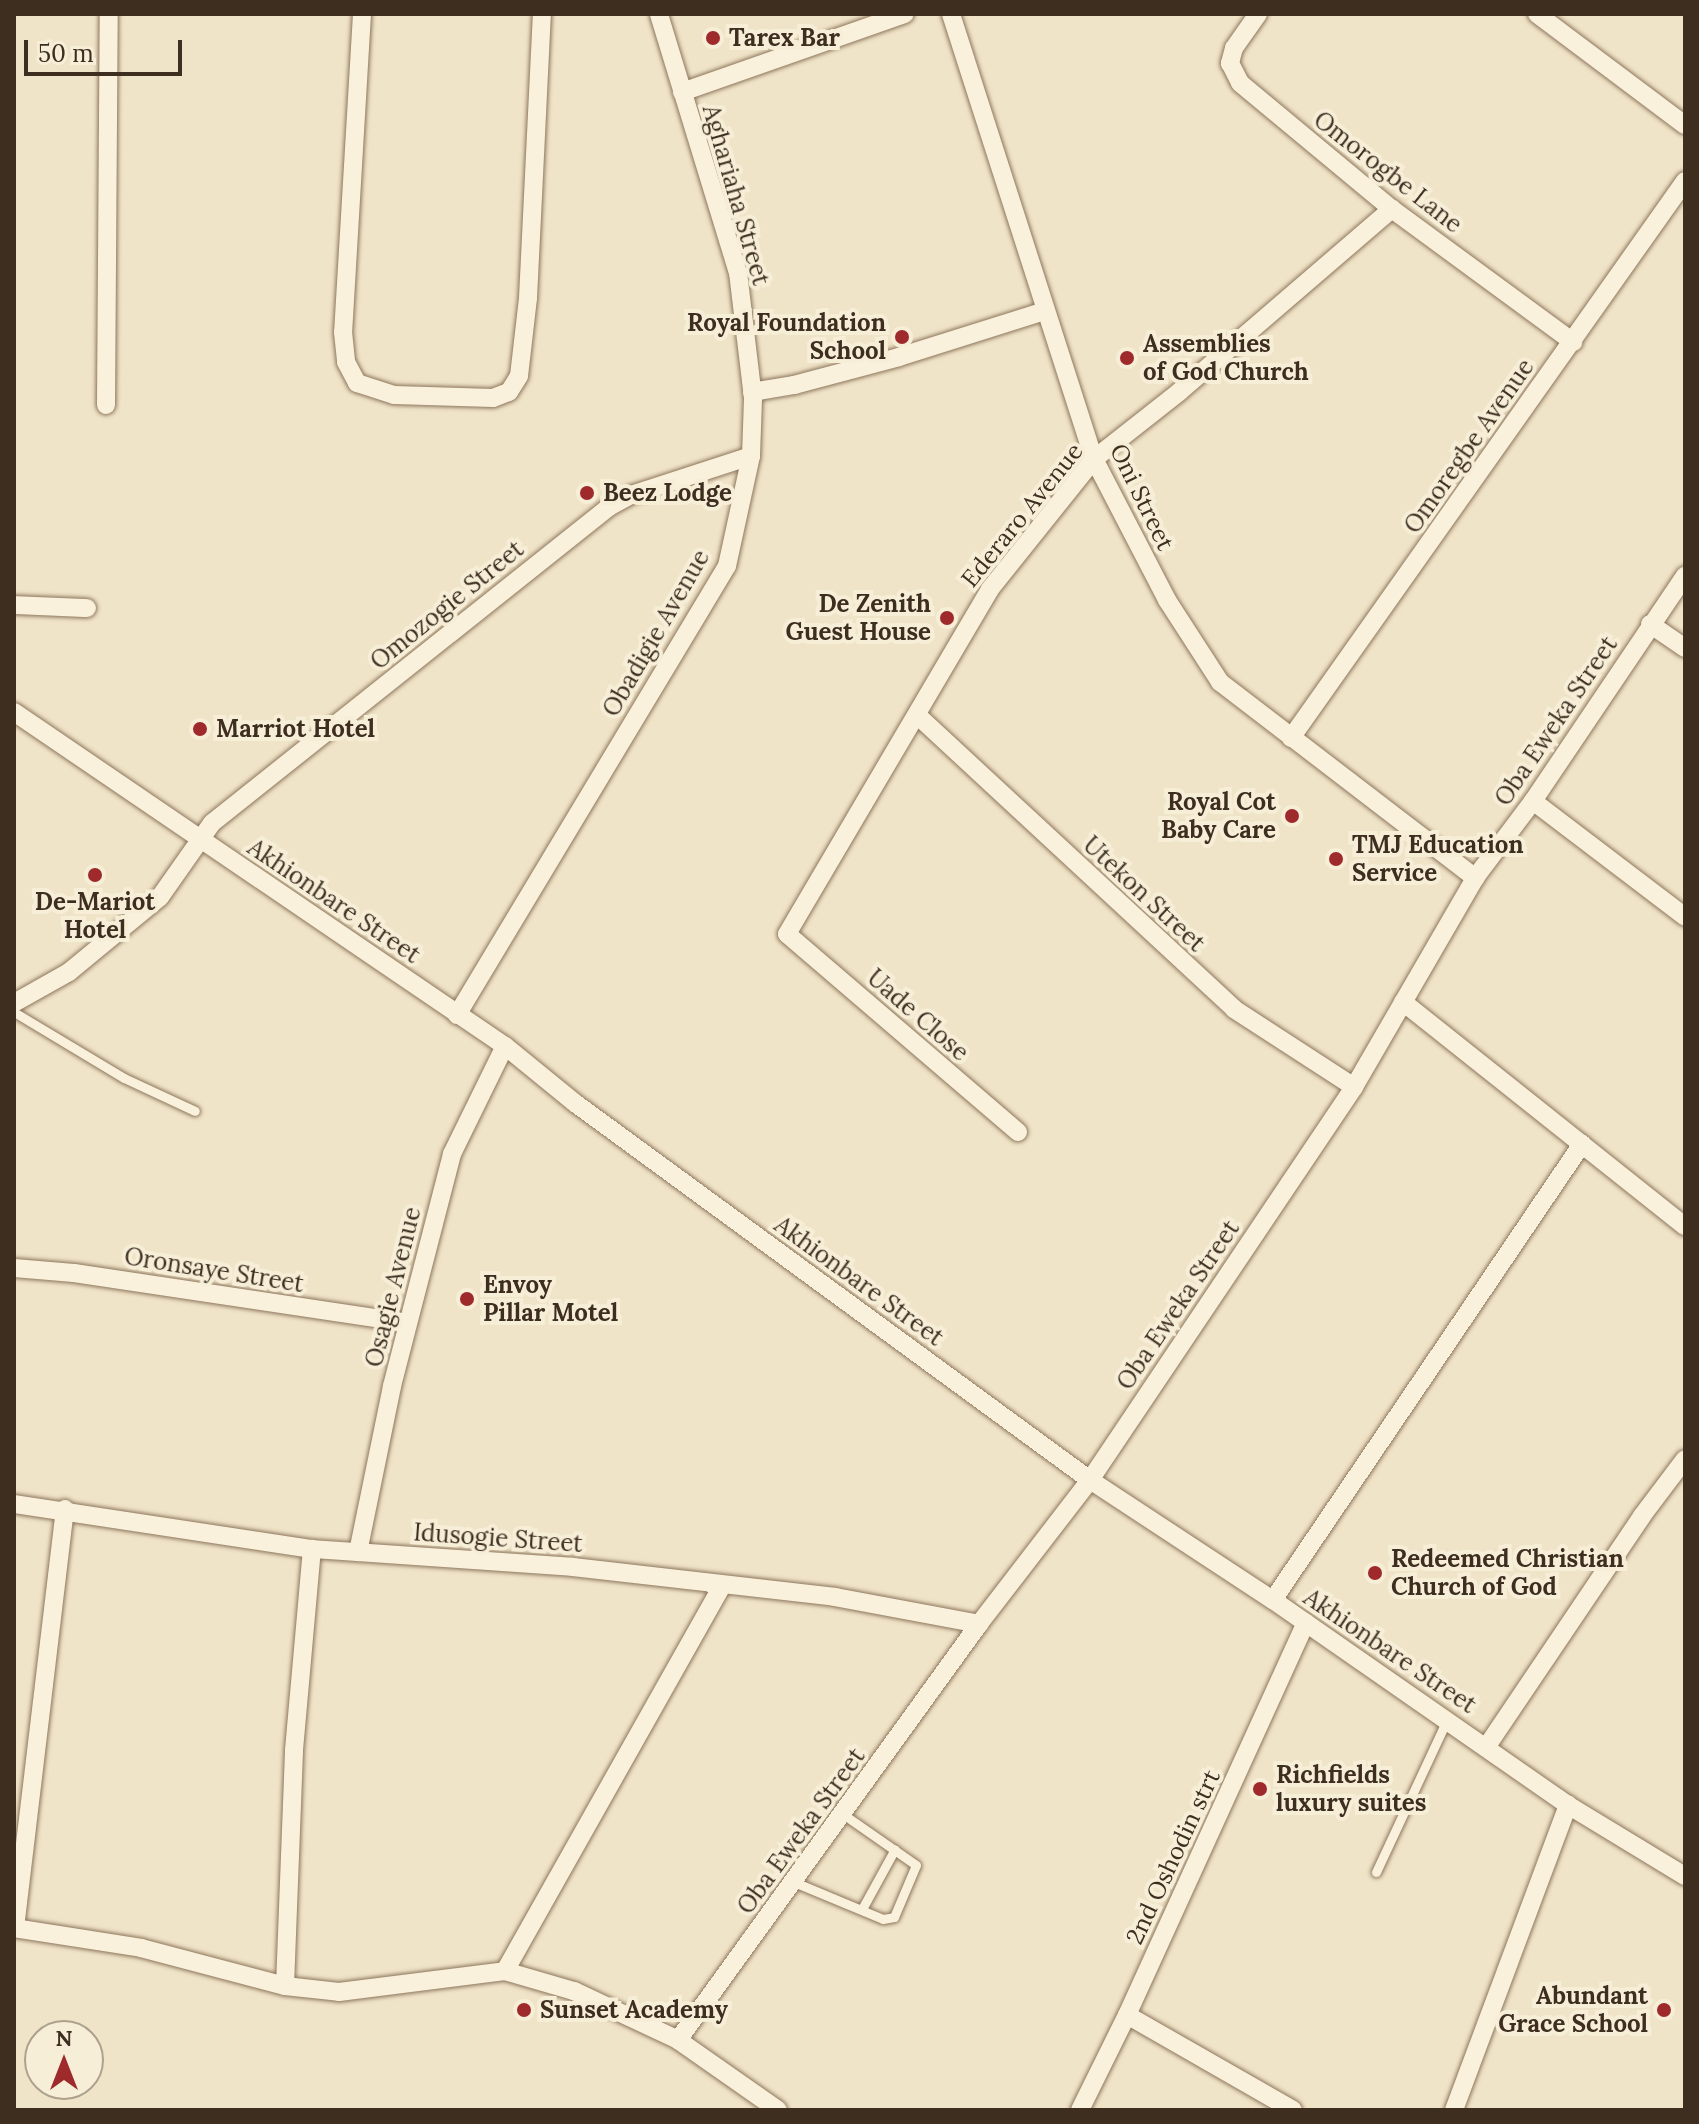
<!DOCTYPE html>
<html>
<head>
<meta charset="utf-8">
<style>
  body { margin:0 }
  #map { position:relative; width:1699px; height:2124px; overflow:hidden; background:#f0e4c8; font-family:Lora,serif }
  div>[style] { position:absolute }
  .roads { filter:drop-shadow(0 0 2px #8d765c) drop-shadow(0 0 2px #8d765c) }
  .service>* { height:9px; margin:-4.5px; padding:0 4.5px; transform-origin:4.5px; border-radius:4.5px; background:#faf1dc }
  .minor>* { height:18px; margin:-9px; padding:0 9px; transform-origin:9px; border-radius:9px; background:#faf1dc }
  .dots>* { width:22px; height:22px; translate:-50% -50%; box-sizing:border-box; border:4px solid #f7eed8; border-radius:50% }
  span { translate:-50% -50%; white-space:nowrap; text-align:center; line-height:1.15; -webkit-text-stroke:8px #f7eed8; paint-order:stroke }
  .poi-label { font-size:24px; color:#3d2e20; font-weight:700 }
  .left { translate:0 -50%; text-align:left }
  .right { translate:-100% -50%; text-align:right }
  .street-label { font-size:24px; color:#3d2e20 }
  .frame { position:absolute; inset:0; border:16px solid #3d2e20; pointer-events:none }
  .north { position:absolute; left:24px; top:2020px; width:80px; height:80px; box-sizing:border-box; background:#f7eed8; border:2px solid #ada18e; border-radius:50%; rotate:0deg; font-size:22px; font-weight:700; line-height:32px; text-align:center; color:#3d2e20 }
  .north::after { content:''; display:block; margin:auto; width:28px; height:36px; background:#9e2a2b; clip-path:polygon(50% 0,100% 100%,50% 72%,0 100%) }
  .scale { position:absolute; left:24px; top:40px; width:158px; height:36px; box-sizing:border-box; border:4px solid #3d2e20; border-top:0; padding-left:10px; font-size:24px; line-height:28px; white-space:nowrap; color:#3d2e20; -webkit-text-stroke:6px #f7eed8; paint-order:stroke }
</style>
</head>
<body>
<div id="map">
  <div class="roads">
    <div class="service">
      <div style="left:14px;top:1012px;width:128px;rotate:31deg"></div>
      <div style="left:124px;top:1078px;width:78px;rotate:24.9deg"></div>
      <div style="left:1376px;top:1872px;width:168px;rotate:-65deg"></div>
      <div style="left:794px;top:1882px;width:96px;rotate:22.6deg"></div>
      <div style="left:883px;top:1919px;width:11px;rotate:-10deg"></div>
      <div style="left:894px;top:1917px;width:56px;rotate:-67.1deg"></div>
      <div style="left:916px;top:1865px;width:89px;rotate:-145.1deg"></div>
      <div style="left:862px;top:1909px;width:68px;rotate:-61.2deg"></div>
    </div>
    <div class="minor">
      <div style="left:362px;top:14px;width:319px;rotate:93.4deg"></div>
      <div style="left:343px;top:332px;width:30px;rotate:84deg"></div>
      <div style="left:346px;top:362px;width:24px;rotate:62deg"></div>
      <div style="left:357px;top:383px;width:39px;rotate:18deg"></div>
      <div style="left:394px;top:395px;width:99px;rotate:1.7deg"></div>
      <div style="left:493px;top:398px;width:17px;rotate:-21deg"></div>
      <div style="left:509px;top:392px;width:19px;rotate:-58deg"></div>
      <div style="left:519px;top:376px;width:79px;rotate:-83.4deg"></div>
      <div style="left:528px;top:298px;width:284px;rotate:-87.2deg"></div>
      <div style="left:951px;top:14px;width:467px;rotate:72.2deg"></div>
      <div style="left:1094px;top:459px;width:159px;rotate:62.6deg"></div>
      <div style="left:1167px;top:600px;width:98px;rotate:57.1deg"></div>
      <div style="left:1220px;top:682px;width:322px;rotate:37.5deg"></div>
      <div style="left:1258px;top:14px;width:42px;rotate:125.2deg"></div>
      <div style="left:1234px;top:48px;width:16px;rotate:105deg"></div>
      <div style="left:1230px;top:63px;width:22px;rotate:63deg"></div>
      <div style="left:1240px;top:83px;width:197px;rotate:39.7deg"></div>
      <div style="left:1392px;top:209px;width:225px;rotate:36.3deg"></div>
      <div style="left:1537px;top:14px;width:185px;rotate:36.9deg"></div>
      <div style="left:682px;top:92px;width:236px;rotate:-19.3deg"></div>
      <div style="left:752px;top:392px;width:43px;rotate:-9.5deg"></div>
      <div style="left:794px;top:385px;width:109px;rotate:-14.9deg"></div>
      <div style="left:899px;top:357px;width:153px;rotate:-17.5deg"></div>
      <div style="left:106px;top:405px;width:391px;rotate:-89.6deg"></div>
      <div style="left:14px;top:605px;width:73px;rotate:2.4deg"></div>
      <div style="left:1650px;top:624px;width:42px;rotate:34.4deg"></div>
      <div style="left:14px;top:712px;width:594px;rotate:34.23deg"></div>
      <div style="left:505px;top:1046px;width:90px;rotate:39.2deg"></div>
      <div style="left:575px;top:1103px;width:638px;rotate:36.21deg"></div>
      <div style="left:1090px;top:1480px;width:219px;rotate:33.3deg"></div>
      <div style="left:1273px;top:1600px;width:359px;rotate:34.8deg"></div>
      <div style="left:1568px;top:1805px;width:137px;rotate:31.3deg"></div>
      <div style="left:917px;top:715px;width:432px;rotate:42.8deg"></div>
      <div style="left:1234px;top:1009px;width:143px;rotate:33deg"></div>
      <div style="left:1291px;top:738px;width:682px;rotate:-54.73deg"></div>
      <div style="left:1533px;top:801px;width:191px;rotate:37.3deg"></div>
      <div style="left:1403px;top:1002px;width:360px;rotate:38.5deg"></div>
      <div style="left:14px;top:1003px;width:63px;rotate:-29.4deg"></div>
      <div style="left:69px;top:972px;width:118px;rotate:-39.5deg"></div>
      <div style="left:160px;top:897px;width:90px;rotate:-54.9deg"></div>
      <div style="left:212px;top:823px;width:507px;rotate:-38.52deg"></div>
      <div style="left:609px;top:507px;width:25px;rotate:-29deg"></div>
      <div style="left:631px;top:495px;width:126px;rotate:-18deg"></div>
      <div style="left:457px;top:1015px;width:524px;rotate:-58.98deg"></div>
      <div style="left:727px;top:566px;width:113px;rotate:-77.7deg"></div>
      <div style="left:751px;top:456px;width:58px;rotate:-88deg"></div>
      <div style="left:753px;top:398px;width:126px;rotate:-96.8deg"></div>
      <div style="left:738px;top:273px;width:271px;rotate:-107deg"></div>
      <div style="left:1018px;top:1132px;width:304px;rotate:-139.4deg"></div>
      <div style="left:787px;top:934px;width:400px;rotate:-59.5deg"></div>
      <div style="left:990px;top:589px;width:166px;rotate:-51.3deg"></div>
      <div style="left:1094px;top:459px;width:108px;rotate:-38.2deg"></div>
      <div style="left:1179px;top:392px;width:281px;rotate:-40.7deg"></div>
      <div style="left:14px;top:1268px;width:60px;rotate:4.8deg"></div>
      <div style="left:74px;top:1273px;width:337px;rotate:8.5deg"></div>
      <div style="left:14px;top:1504px;width:301px;rotate:8.6deg"></div>
      <div style="left:312px;top:1549px;width:262px;rotate:3.9deg"></div>
      <div style="left:573px;top:1567px;width:264px;rotate:6.5deg"></div>
      <div style="left:835px;top:1597px;width:147px;rotate:10.6deg"></div>
      <div style="left:358px;top:1552px;width:169px;rotate:-78.4deg"></div>
      <div style="left:392px;top:1386px;width:240px;rotate:-75.5deg"></div>
      <div style="left:452px;top:1154px;width:120px;rotate:-63.9deg"></div>
      <div style="left:1273px;top:1600px;width:551px;rotate:-55.88deg"></div>
      <div style="left:1487px;top:1746px;width:277px;rotate:-56deg"></div>
      <div style="left:1642px;top:1516px;width:71px;rotate:-53deg"></div>
      <div style="left:14px;top:1928px;width:129px;rotate:8.9deg"></div>
      <div style="left:141px;top:1948px;width:149px;rotate:14.8deg"></div>
      <div style="left:285px;top:1986px;width:54px;rotate:6.3deg"></div>
      <div style="left:339px;top:1992px;width:167px;rotate:-7.2deg"></div>
      <div style="left:505px;top:1971px;width:72px;rotate:16.2deg"></div>
      <div style="left:574px;top:1991px;width:115px;rotate:25.2deg"></div>
      <div style="left:678px;top:2040px;width:122px;rotate:35deg"></div>
      <div style="left:15px;top:1928px;width:422px;rotate:-83.2deg"></div>
      <div style="left:505px;top:1971px;width:441px;rotate:-60.6deg"></div>
      <div style="left:721px;top:1587px;width:8px;rotate:-166deg"></div>
      <div style="left:285px;top:1986px;width:236px;rotate:-87.8deg"></div>
      <div style="left:294px;top:1750px;width:202px;rotate:-84.9deg"></div>
      <div style="left:1127px;top:2015px;width:191px;rotate:29.8deg"></div>
      <div style="left:678px;top:2040px;width:513px;rotate:-54.11deg"></div>
      <div style="left:979px;top:1624px;width:182px;rotate:-52.4deg"></div>
      <div style="left:1090px;top:1480px;width:473px;rotate:-56.1deg"></div>
      <div style="left:1354px;top:1087px;width:241px;rotate:-59.9deg"></div>
      <div style="left:1475px;top:878px;width:96px;rotate:-53deg"></div>
      <div style="left:1533px;top:801px;width:272px;rotate:-56deg"></div>
      <div style="left:1080px;top:2110px;width:106px;rotate:-63.7deg"></div>
      <div style="left:1127px;top:2015px;width:431px;rotate:-65.5deg"></div>
      <div style="left:1454px;top:2110px;width:326px;rotate:-69.5deg"></div>
    </div>
  </div>
  <div class="dots">
    <div style="left:713px;top:38px;background:#9e2a2b"></div>
    <div style="left:902px;top:337px;background:#9e2a2b"></div>
    <div style="left:1127px;top:358px;background:#9e2a2b"></div>
    <div style="left:587px;top:493px;background:#9e2a2b"></div>
    <div style="left:947px;top:618px;background:#9e2a2b"></div>
    <div style="left:200px;top:729px;background:#9e2a2b"></div>
    <div style="left:1292px;top:816px;background:#9e2a2b"></div>
    <div style="left:1336px;top:859px;background:#9e2a2b"></div>
    <div style="left:95px;top:875px;background:#9e2a2b"></div>
    <div style="left:467px;top:1299px;background:#9e2a2b"></div>
    <div style="left:1375px;top:1573px;background:#9e2a2b"></div>
    <div style="left:1260px;top:1789px;background:#9e2a2b"></div>
    <div style="left:524px;top:2010px;background:#9e2a2b"></div>
    <div style="left:1664px;top:2010px;background:#9e2a2b"></div>
  </div>
  <div class="poi-label">
    <span class="left" style="left:729px;top:38px">Tarex Bar</span>
    <span class="right" style="left:886px;top:337px">Royal Foundation<br>School</span>
    <span class="left" style="left:1143px;top:358px">Assemblies<br>of God Church</span>
    <span class="left" style="left:603px;top:493px">Beez Lodge</span>
    <span class="right" style="left:931px;top:618px">De Zenith<br>Guest House</span>
    <span class="left" style="left:216px;top:729px">Marriot Hotel</span>
    <span class="right" style="left:1276px;top:816px">Royal Cot<br>Baby Care</span>
    <span class="left" style="left:1352px;top:859px">TMJ Education<br>Service</span>
    <span style="left:95px;top:916px">De-Mariot<br>Hotel</span>
    <span class="left" style="left:483px;top:1299px">Envoy<br>Pillar Motel</span>
    <span class="left" style="left:1391px;top:1573px">Redeemed Christian<br>Church of God</span>
    <span class="left" style="left:1276px;top:1789px">Richfields<br>luxury suites</span>
    <span class="right" style="left:1648px;top:2010px">Abundant<br>Grace School</span>
    <span class="left" style="left:540px;top:2010px">Sunset Academy</span>
  </div>
  <div class="street-label">
    <span style="left:1388px;top:172px;rotate:38deg">Omorogbe Lane</span>
    <span style="left:736px;top:195px;rotate:74deg">Aghariaha Street</span>
    <span style="left:1469px;top:446px;rotate:-55deg">Omoregbe Avenue</span>
    <span style="left:1142px;top:497px;rotate:64deg">Oni Street</span>
    <span style="left:1022px;top:515px;rotate:-51deg">Ederaro Avenue</span>
    <span style="left:447px;top:605px;rotate:-39deg">Omozogie Street</span>
    <span style="left:656px;top:633px;rotate:-60deg">Obadigie Avenue</span>
    <span style="left:1556px;top:721px;rotate:-56deg">Oba Eweka Street</span>
    <span style="left:1144px;top:894px;rotate:43deg">Utekon Street</span>
    <span style="left:334px;top:901px;rotate:34deg">Akhionbare Street</span>
    <span style="left:918px;top:1015px;rotate:41deg">Uade Close</span>
    <span style="left:214px;top:1270px;rotate:9deg">Oronsaye Street</span>
    <span style="left:859px;top:1281px;rotate:36deg">Akhionbare Street</span>
    <span style="left:393px;top:1287px;rotate:-76deg">Osagie Avenue</span>
    <span style="left:1178px;top:1305px;rotate:-56deg">Oba Eweka Street</span>
    <span style="left:498px;top:1538px;rotate:4deg">Idusogie Street</span>
    <span style="left:1390px;top:1651px;rotate:34deg">Akhionbare Street</span>
    <span style="left:801px;top:1831px;rotate:-54deg">Oba Eweka Street</span>
    <span style="left:1173px;top:1857px;rotate:-65deg">2nd Oshodin strt</span>
  </div>
  <div class="frame"></div>
  <div class="north">N</div>
  <div class="scale">50 m</div>
</div>
</body>
</html>
